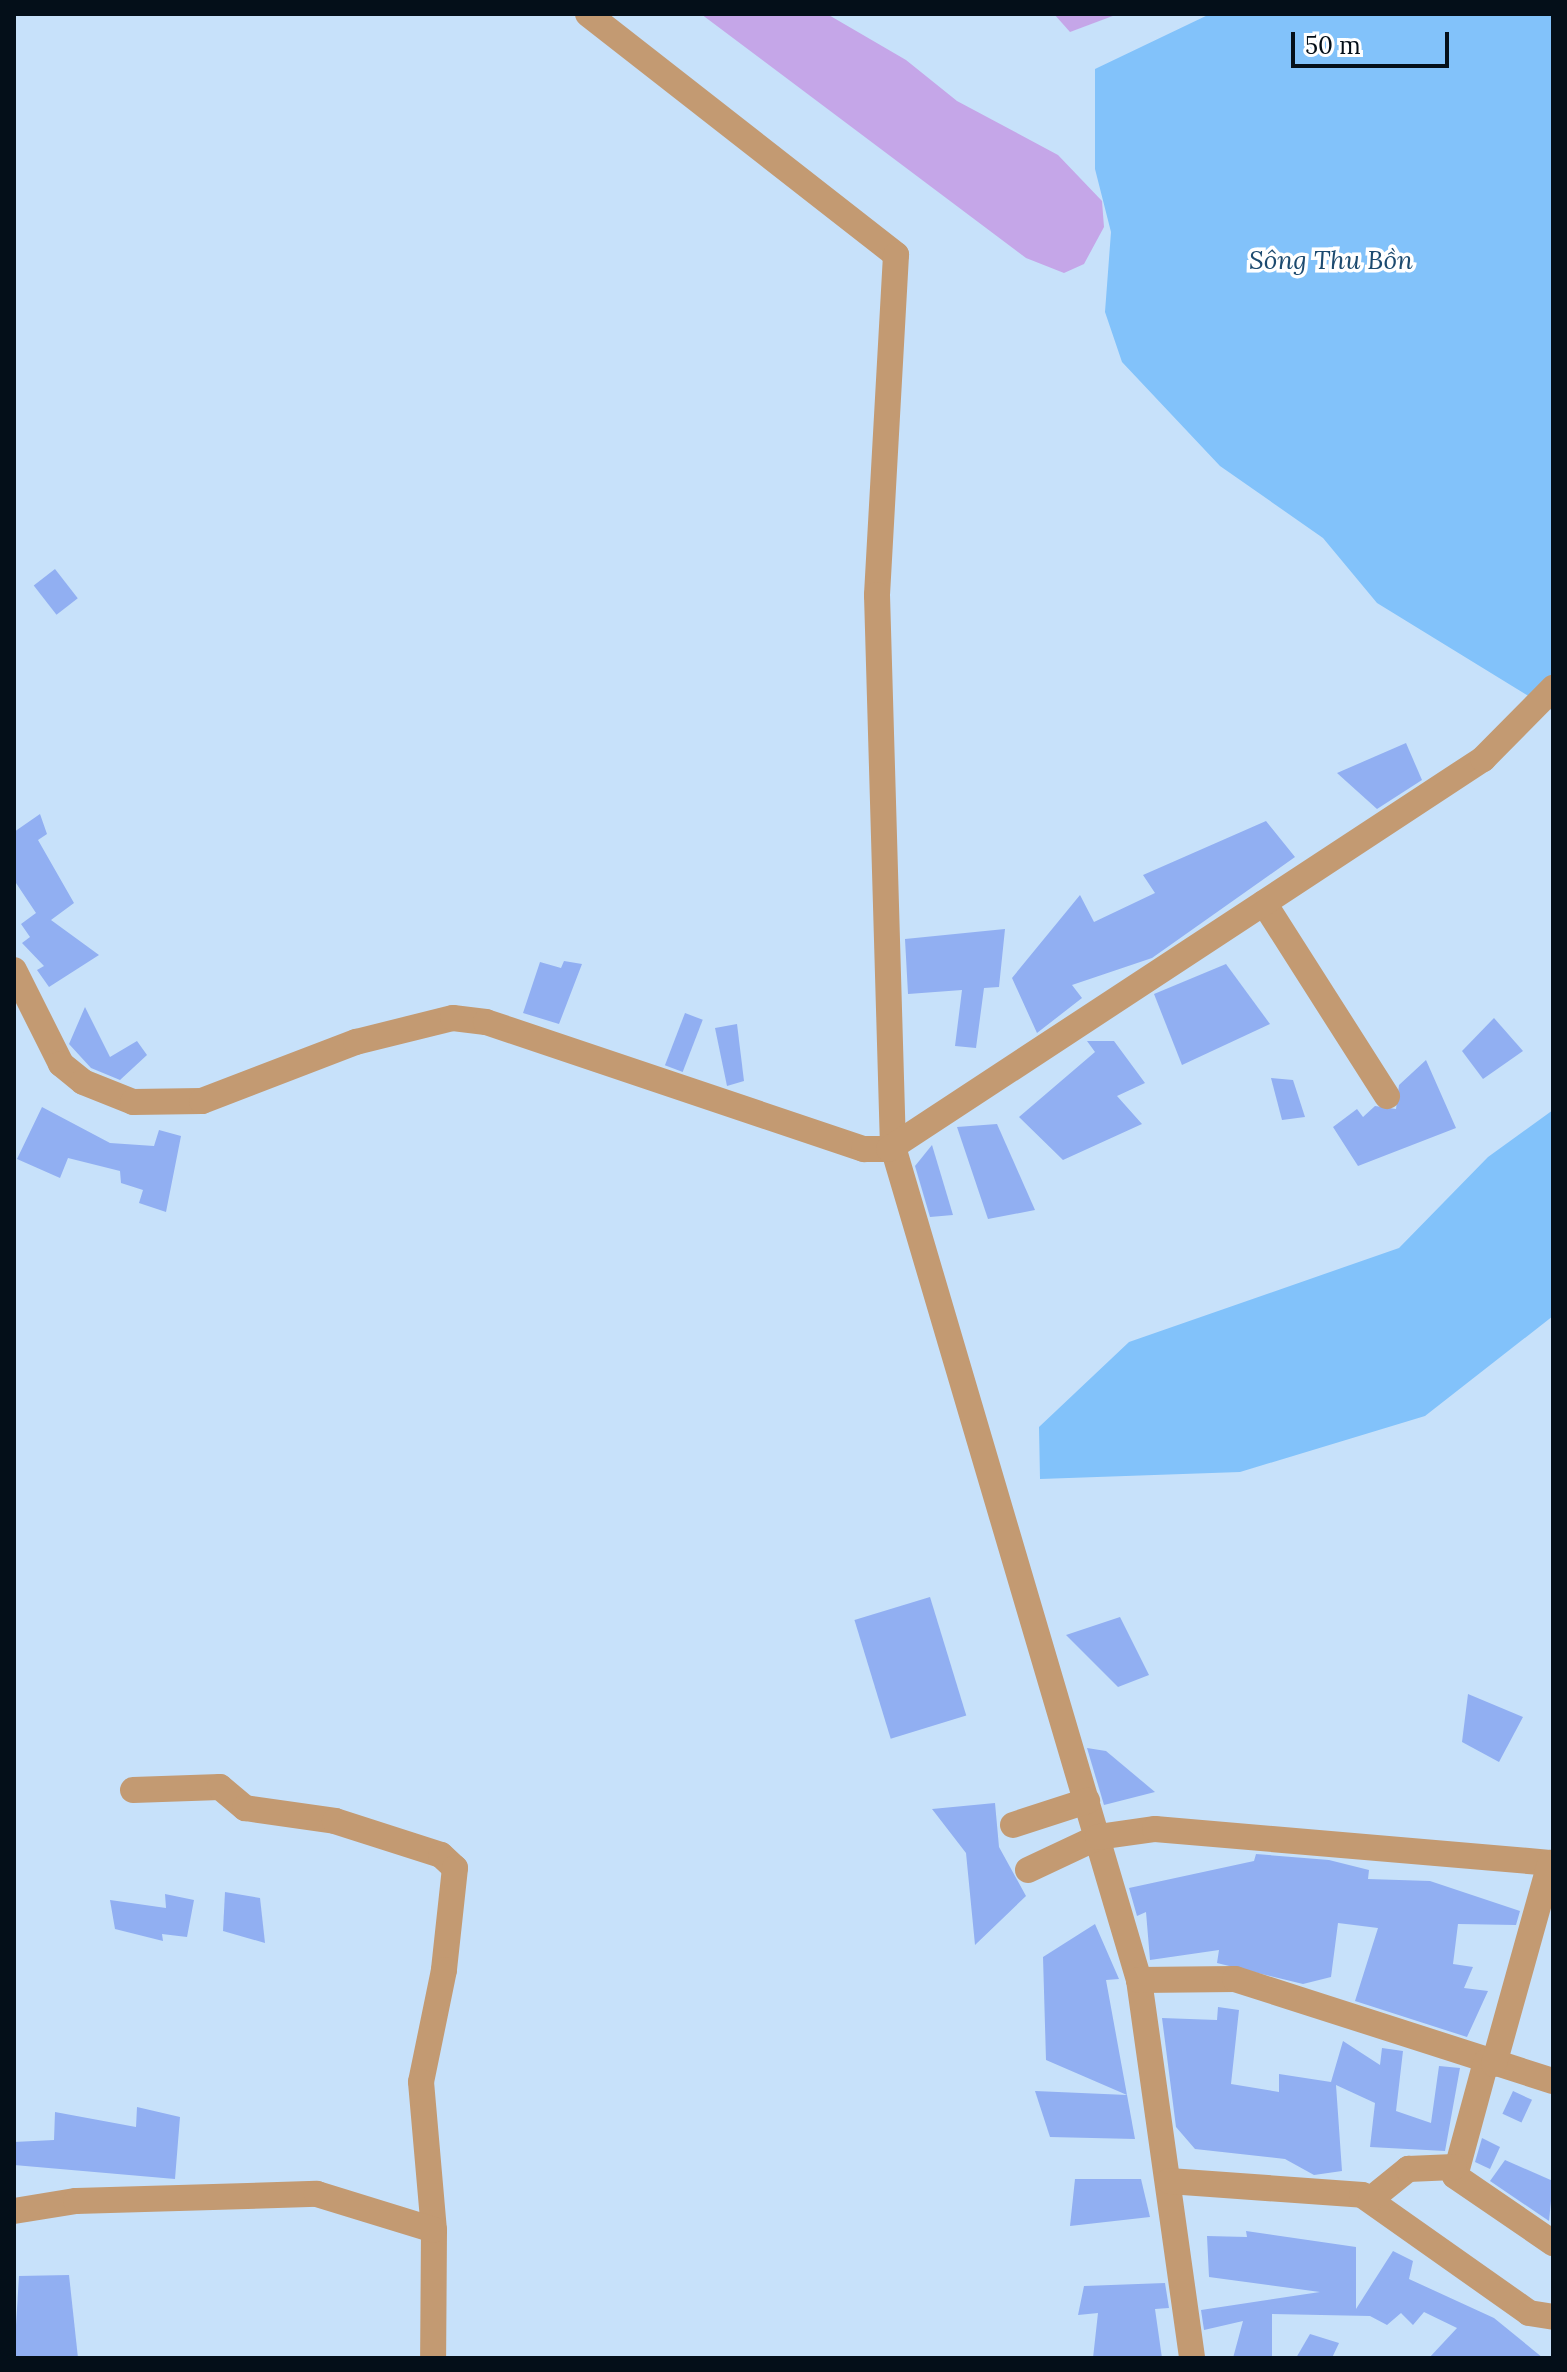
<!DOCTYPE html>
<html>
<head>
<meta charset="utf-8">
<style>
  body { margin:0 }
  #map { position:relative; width:1567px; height:2372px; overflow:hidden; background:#c7e1fa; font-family:Lora,serif }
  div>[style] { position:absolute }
  .green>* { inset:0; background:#c5a6e8 }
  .water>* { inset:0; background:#82c2fa }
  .building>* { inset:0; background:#91aff2; transform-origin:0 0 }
  .minor>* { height:26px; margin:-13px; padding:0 13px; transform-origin:13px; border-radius:13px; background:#c39a72 }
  span { translate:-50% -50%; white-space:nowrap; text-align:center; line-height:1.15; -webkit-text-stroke:7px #fff; paint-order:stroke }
  .water-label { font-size:26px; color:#1c4a6f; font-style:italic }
  .frame { position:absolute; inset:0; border:16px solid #040f19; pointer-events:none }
  .scale { position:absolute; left:1291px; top:32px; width:158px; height:36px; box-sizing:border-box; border:4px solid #040f19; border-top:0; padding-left:10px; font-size:24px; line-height:28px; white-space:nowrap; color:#040f19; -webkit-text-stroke:6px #fff; paint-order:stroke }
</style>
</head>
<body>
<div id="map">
  <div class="green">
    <div style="clip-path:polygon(701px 14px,827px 14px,906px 60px,957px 101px,1058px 155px,1102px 201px,1104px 227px,1084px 264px,1064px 273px,1026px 258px)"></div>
    <div style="clip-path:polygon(1054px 14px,1118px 14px,1070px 32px)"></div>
  </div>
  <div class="water">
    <div style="clip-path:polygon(1210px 14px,1553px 14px,1553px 711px,1377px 603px,1323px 538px,1220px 466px,1122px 362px,1105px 312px,1111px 232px,1095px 169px,1095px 69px)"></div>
    <div style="clip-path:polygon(1553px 1110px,1553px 1316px,1425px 1416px,1240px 1472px,1040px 1479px,1039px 1427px,1129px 1342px,1399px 1248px,1488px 1157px)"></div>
  </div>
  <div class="building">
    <div style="left:55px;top:569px;width:37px;height:27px;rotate:52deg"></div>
    <div style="clip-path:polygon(1406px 743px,1422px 780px,1377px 809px,1337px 773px)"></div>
    <div style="clip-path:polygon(40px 814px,47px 834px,38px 840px,74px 903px,51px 920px,99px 955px,49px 987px,37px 970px,44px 966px,22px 943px,30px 937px,21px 924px,36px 913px,14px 880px,14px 832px)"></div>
    <div style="clip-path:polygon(1266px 821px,1295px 857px,1152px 958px,1072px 985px,1082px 998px,1037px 1033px,1012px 978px,1080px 895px,1094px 922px,1155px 893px,1143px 875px)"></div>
    <div style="clip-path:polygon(1005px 929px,999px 987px,984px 988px,976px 1048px,955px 1046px,962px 990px,908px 994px,905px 939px)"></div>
    <div style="clip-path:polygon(564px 961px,582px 964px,559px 1024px,523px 1013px,540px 962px,561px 968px)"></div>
    <div style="clip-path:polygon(1226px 964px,1270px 1024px,1182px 1065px,1154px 994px)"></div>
    <div style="clip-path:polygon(85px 1007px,110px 1057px,137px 1041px,147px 1055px,120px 1080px,91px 1068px,69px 1044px)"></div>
    <div style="left:685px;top:1013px;width:19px;height:56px;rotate:21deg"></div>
    <div style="clip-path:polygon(1494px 1018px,1523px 1051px,1483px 1079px,1462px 1051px)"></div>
    <div style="clip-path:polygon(737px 1024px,744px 1081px,727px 1086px,715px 1028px)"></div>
    <div style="clip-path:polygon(1087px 1041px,1114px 1041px,1145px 1083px,1117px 1096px,1142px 1124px,1063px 1160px,1019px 1117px,1095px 1052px)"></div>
    <div style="clip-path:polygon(1426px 1060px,1456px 1128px,1358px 1166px,1333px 1127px,1357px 1109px,1363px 1117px,1375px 1106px,1396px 1109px,1399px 1085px)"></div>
    <div style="clip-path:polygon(1271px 1078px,1293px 1080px,1305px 1117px,1282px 1120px)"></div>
    <div style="clip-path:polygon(42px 1107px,110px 1143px,154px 1146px,159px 1130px,181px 1136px,166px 1212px,139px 1203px,143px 1190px,121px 1183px,120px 1171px,68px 1158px,60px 1178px,17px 1159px)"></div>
    <div style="clip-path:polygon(997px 1124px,1035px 1210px,988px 1219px,957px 1127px)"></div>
    <div style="clip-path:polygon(932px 1145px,953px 1215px,930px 1217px,915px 1166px)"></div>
    <div style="left:930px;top:1597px;width:124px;height:79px;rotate:73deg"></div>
    <div style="clip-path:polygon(1120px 1617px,1149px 1675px,1118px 1687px,1066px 1635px)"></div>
    <div style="clip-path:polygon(1468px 1694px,1523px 1717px,1499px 1762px,1462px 1742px)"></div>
    <div style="clip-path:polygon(1087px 1748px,1106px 1751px,1155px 1792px,1104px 1805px)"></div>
    <div style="clip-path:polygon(995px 1803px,999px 1847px,1026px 1896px,975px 1945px,966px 1853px,932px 1809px)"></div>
    <div style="clip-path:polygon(1256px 1854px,1329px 1860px,1369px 1870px,1368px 1879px,1430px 1881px,1520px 1911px,1516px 1925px,1458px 1924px,1453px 1964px,1473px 1967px,1464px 1988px,1488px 1991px,1467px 2037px,1355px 2001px,1378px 1928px,1338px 1923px,1331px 1977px,1303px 1984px,1217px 1963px,1219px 1950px,1150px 1960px,1146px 1912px,1137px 1916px,1129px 1888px,1254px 1861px)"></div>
    <div style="clip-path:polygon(225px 1892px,260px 1898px,265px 1943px,223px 1931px)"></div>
    <div style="clip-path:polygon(165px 1894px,194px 1900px,187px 1937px,162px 1934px,163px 1941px,115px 1929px,110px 1900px,166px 1908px)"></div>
    <div style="clip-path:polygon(1095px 1924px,1119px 1979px,1106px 1980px,1127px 2095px,1046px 2060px,1043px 1957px)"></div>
    <div style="clip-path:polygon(1218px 2007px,1239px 2010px,1231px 2084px,1279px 2092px,1279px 2074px,1331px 2082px,1343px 2041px,1380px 2065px,1382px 2048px,1403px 2051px,1396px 2111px,1431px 2123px,1439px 2066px,1460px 2068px,1445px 2151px,1370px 2147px,1375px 2103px,1336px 2085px,1342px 2171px,1314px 2175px,1285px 2159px,1195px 2149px,1176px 2127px,1162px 2018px,1217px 2020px)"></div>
    <div style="clip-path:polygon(1035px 2091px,1127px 2095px,1135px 2139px,1050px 2137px)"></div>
    <div style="left:1513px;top:2091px;width:21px;height:25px;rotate:25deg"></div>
    <div style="clip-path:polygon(137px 2107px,180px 2117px,175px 2179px,14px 2165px,14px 2142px,54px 2140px,55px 2112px,136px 2127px)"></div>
    <div style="clip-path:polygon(1482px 2138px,1500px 2147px,1490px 2169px,1475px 2162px)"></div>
    <div style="clip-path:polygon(1505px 2160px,1553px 2181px,1549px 2221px,1490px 2181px)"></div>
    <div style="clip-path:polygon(1075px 2179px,1141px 2179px,1150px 2217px,1070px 2226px)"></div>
    <div style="clip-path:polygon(1246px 2231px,1356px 2247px,1356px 2309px,1393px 2251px,1413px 2261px,1409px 2279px,1494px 2318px,1543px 2358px,1429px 2358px,1457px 2328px,1424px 2312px,1413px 2325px,1401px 2313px,1387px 2325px,1370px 2316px,1272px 2314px,1272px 2358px,1233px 2358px,1243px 2321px,1204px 2330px,1201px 2310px,1320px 2292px,1209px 2277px,1207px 2236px,1247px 2237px)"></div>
    <div style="clip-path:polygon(69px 2275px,78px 2358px,14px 2358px,19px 2276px)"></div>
    <div style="clip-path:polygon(1165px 2283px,1169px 2308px,1155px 2309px,1162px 2358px,1093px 2358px,1098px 2313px,1078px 2315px,1084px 2286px)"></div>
    <div style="clip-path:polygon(1310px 2334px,1339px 2343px,1332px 2358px,1296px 2358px)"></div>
  </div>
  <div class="minor">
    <div style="left:588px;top:14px;width:391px;rotate:38deg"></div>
    <div style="left:896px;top:255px;width:341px;rotate:93.2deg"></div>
    <div style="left:877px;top:595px;width:552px;rotate:88.34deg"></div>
    <div style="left:893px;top:1147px;width:869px;rotate:73.55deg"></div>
    <div style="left:1139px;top:1980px;width:382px;rotate:82deg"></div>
    <div style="left:1264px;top:903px;width:229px;rotate:57.5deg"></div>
    <div style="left:14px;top:970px;width:105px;rotate:63.4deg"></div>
    <div style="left:61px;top:1064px;width:28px;rotate:39deg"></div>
    <div style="left:83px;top:1082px;width:54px;rotate:21.8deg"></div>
    <div style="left:133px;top:1102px;width:69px;rotate:-0.8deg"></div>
    <div style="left:202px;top:1101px;width:165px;rotate:-21deg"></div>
    <div style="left:356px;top:1042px;width:100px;rotate:-13.9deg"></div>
    <div style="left:453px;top:1018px;width:33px;rotate:7deg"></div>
    <div style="left:486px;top:1022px;width:399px;rotate:18.6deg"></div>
    <div style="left:864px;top:1149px;width:25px"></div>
    <div style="left:889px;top:1149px;width:711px;rotate:-33.29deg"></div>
    <div style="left:1483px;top:759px;width:100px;rotate:-45.4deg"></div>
    <div style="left:133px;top:1790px;width:87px;rotate:-2deg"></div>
    <div style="left:220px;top:1787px;width:33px;rotate:40deg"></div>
    <div style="left:245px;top:1808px;width:91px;rotate:8.2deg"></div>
    <div style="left:335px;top:1821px;width:111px;rotate:17.8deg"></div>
    <div style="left:441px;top:1855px;width:19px;rotate:43deg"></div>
    <div style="left:455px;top:1868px;width:103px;rotate:96.2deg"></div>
    <div style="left:444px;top:1970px;width:114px;rotate:101.6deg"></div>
    <div style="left:421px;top:2082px;width:149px;rotate:85deg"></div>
    <div style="left:434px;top:2230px;width:128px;rotate:90.4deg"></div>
    <div style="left:1013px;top:1825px;width:78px;rotate:-18deg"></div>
    <div style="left:1028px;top:1870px;width:77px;rotate:-25.2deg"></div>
    <div style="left:1098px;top:1837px;width:58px;rotate:-8deg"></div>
    <div style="left:1155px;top:1829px;width:399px;rotate:4.9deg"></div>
    <div style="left:1139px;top:1980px;width:96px;rotate:-0.6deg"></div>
    <div style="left:1235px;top:1979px;width:334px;rotate:17.8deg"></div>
    <div style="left:1486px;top:2062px;width:118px;rotate:105.2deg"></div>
    <div style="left:1455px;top:2176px;width:119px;rotate:34.4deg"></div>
    <div style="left:1494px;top:2064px;width:209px;rotate:-74.4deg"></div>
    <div style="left:1169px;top:2181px;width:194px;rotate:4.1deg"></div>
    <div style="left:1362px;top:2195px;width:204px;rotate:35.2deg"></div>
    <div style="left:1529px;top:2313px;width:24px;rotate:9deg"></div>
    <div style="left:1371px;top:2199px;width:48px;rotate:-39deg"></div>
    <div style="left:1408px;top:2169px;width:46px;rotate:-2.5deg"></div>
    <div style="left:14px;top:2211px;width:63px;rotate:-9.2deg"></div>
    <div style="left:76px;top:2201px;width:241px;rotate:-1.7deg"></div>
    <div style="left:317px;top:2194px;width:122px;rotate:17.1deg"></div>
  </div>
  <div class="water-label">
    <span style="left:1331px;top:260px">Sông Thu Bồn</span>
  </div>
  <div class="frame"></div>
  <div class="scale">50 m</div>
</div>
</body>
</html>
